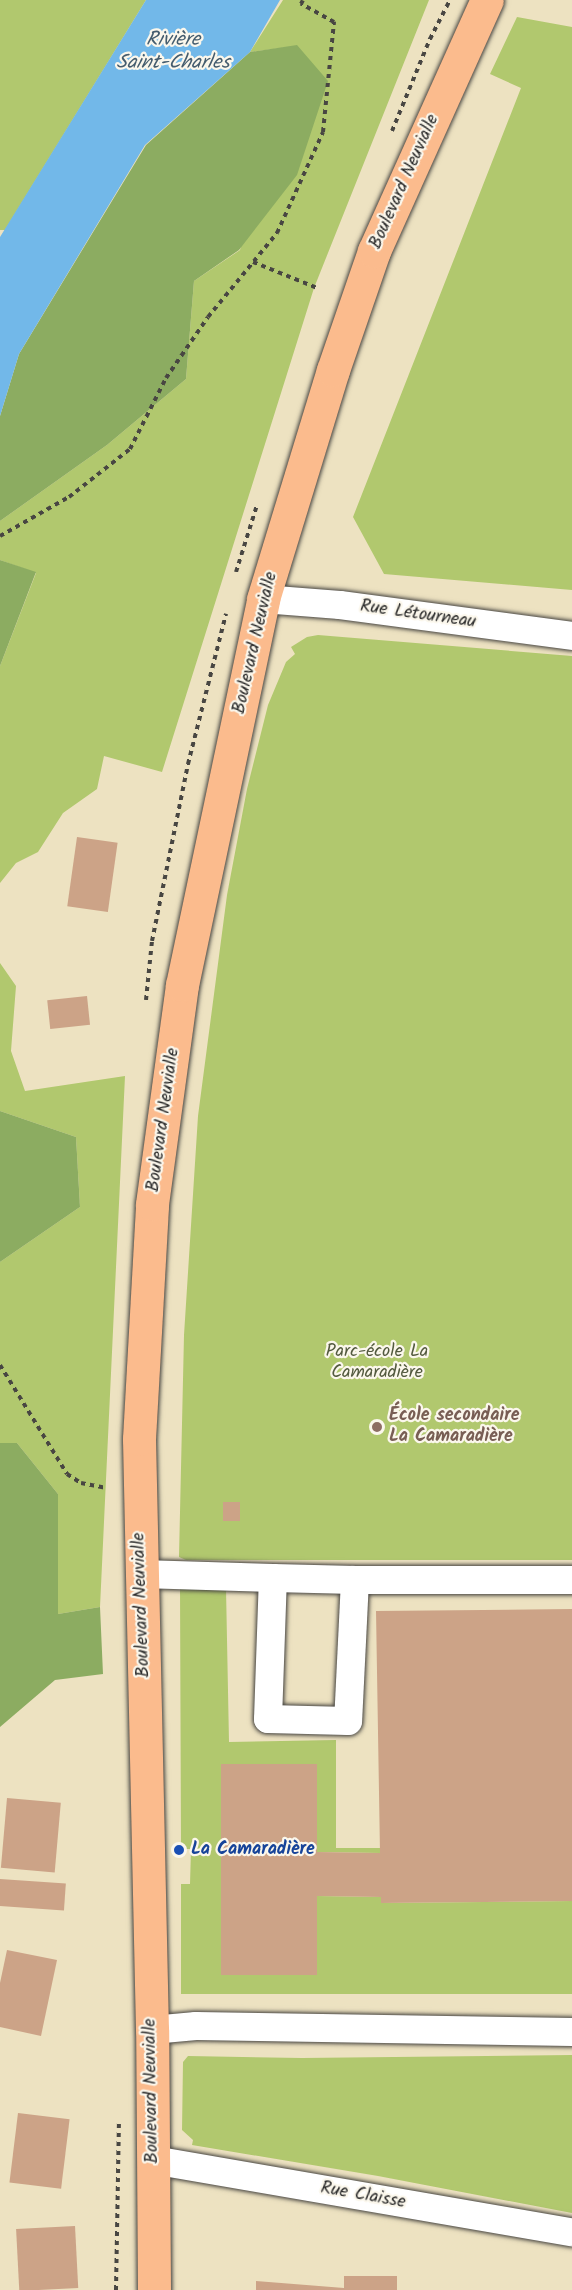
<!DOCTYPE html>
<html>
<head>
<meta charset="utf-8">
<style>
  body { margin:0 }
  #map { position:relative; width:572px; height:2290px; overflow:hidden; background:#ede2c1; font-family:Kalam,sans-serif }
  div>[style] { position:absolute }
  .green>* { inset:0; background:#b1c86e }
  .forest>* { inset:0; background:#8cac61 }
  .water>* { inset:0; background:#72b8e9 }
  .building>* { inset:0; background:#cca387; transform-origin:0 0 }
  .path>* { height:4px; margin-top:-2px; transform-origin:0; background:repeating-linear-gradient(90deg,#484642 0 4.5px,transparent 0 9px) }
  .roads { filter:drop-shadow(0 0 2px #484642) drop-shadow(0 0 2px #484642) }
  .minor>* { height:28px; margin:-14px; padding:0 14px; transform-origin:14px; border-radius:14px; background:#fff }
  .major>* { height:33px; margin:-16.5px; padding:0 16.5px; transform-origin:16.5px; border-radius:16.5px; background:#fbbb8d }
  .dots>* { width:16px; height:16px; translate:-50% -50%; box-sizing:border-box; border:3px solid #fbf7ec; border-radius:50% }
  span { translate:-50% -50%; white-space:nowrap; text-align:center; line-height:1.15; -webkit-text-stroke:4.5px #fbf7ec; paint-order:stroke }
  .street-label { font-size:18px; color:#2b2b2b }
  .park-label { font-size:18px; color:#535a3f }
  .education-label { font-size:18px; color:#785e54; font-weight:700 }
  .left { translate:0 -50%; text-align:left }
  .transit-label { font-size:18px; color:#164399; font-weight:700 }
  .water-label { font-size:20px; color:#445c6e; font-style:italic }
</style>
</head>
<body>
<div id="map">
  <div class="green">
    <div style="clip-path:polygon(0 0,146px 0,5px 230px,0 230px)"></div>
    <div style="clip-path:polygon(283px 0,429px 0,314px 288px,162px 772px,104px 756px,97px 789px,63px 813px,38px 852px,16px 863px,0 883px,0 666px,36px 573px,0 560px,0 521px,107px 445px,186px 379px,194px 281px,240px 250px,297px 46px,250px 52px)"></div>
    <div style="clip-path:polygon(517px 17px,572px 27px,572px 590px,384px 574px,353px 517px,521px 88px,490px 74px)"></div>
    <div style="clip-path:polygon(318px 635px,572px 656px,572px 1560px,186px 1560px,179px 1557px,184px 1335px,198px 1116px,227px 895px,247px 789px,268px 705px,286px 662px,295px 654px,291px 647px,307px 637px)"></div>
    <div style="clip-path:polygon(0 963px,16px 986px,11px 1051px,25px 1091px,125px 1076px,100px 1607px,58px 1614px,58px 1494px,17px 1443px,0 1443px,0 1262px,80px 1207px,76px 1137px,0 1111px)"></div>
    <div style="clip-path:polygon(180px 1587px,226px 1588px,229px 1742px,336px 1740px,336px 1848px,380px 1848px,380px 1853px,317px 1852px,317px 1764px,221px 1764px,221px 1975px,317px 1975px,317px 1896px,381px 1897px,381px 1903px,572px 1901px,572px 1994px,181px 1994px,181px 1884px,190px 1884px,191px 1849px,181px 1849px)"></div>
    <div style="clip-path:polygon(572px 2055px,572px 2213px,378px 2176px,192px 2145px,193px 2140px,182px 2130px,183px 2062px,188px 2056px,302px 2058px)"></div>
  </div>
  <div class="forest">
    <div style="clip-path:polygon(297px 45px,328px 81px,297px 175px,239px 250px,194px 281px,186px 379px,107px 445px,0 521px,0 416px,19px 354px,146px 145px,250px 52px)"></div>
    <div style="clip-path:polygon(0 560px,36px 572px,0 666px)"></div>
    <div style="clip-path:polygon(0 1111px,76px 1137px,80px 1207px,0 1262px)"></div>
    <div style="clip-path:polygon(0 1443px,17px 1443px,58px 1494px,58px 1614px,100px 1607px,103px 1674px,55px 1680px,0 1727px)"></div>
  </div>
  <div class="water">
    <div style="clip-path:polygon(146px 0,280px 0,250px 52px,145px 145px,19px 354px,0 416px,0 237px)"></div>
  </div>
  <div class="building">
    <div style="left:77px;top:837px;width:41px;height:70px;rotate:8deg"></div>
    <div style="left:87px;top:996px;width:29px;height:40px;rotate:84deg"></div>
    <div style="left:223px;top:1502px;width:17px;height:19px"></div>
    <div style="clip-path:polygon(572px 1609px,572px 1901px,381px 1903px,381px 1897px,317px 1896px,317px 1975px,221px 1975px,221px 1764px,317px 1764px,317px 1852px,380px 1853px,376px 1611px)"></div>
    <div style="left:7px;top:1798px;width:54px;height:70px;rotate:5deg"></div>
    <div style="left:0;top:1879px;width:66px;height:27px;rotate:4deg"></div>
    <div style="clip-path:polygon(7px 1950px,57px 1960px,41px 2036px,0 2027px,0 1983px)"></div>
    <div style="left:18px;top:2113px;width:52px;height:70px;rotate:7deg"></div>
    <div style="left:75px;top:2226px;width:62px;height:59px;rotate:87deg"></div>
    <div style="clip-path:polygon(344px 2276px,397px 2276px,397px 2290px,256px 2290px,256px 2281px,344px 2288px)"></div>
  </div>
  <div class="path">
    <div style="left:392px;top:131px;width:100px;rotate:-67.6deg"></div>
    <div style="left:430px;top:39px;width:44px;rotate:-62.9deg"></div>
    <div style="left:253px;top:262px;width:69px;rotate:22.1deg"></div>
    <div style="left:0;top:536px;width:79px;rotate:-29.5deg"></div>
    <div style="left:69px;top:497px;width:78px;rotate:-38.2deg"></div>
    <div style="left:130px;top:449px;width:80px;rotate:-63.1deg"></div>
    <div style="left:166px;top:378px;width:74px;rotate:-55.5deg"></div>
    <div style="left:208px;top:317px;width:109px;rotate:-50.6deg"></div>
    <div style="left:277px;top:233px;width:111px;rotate:-65.5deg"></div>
    <div style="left:323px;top:132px;width:111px;rotate:-84.3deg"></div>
    <div style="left:334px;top:22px;width:38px;rotate:-151deg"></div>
    <div style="left:301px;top:4px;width:4px;rotate:-63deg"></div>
    <div style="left:236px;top:572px;width:70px;rotate:-72.6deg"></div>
    <div style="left:146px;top:1000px;width:59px;rotate:-84.2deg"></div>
    <div style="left:152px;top:941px;width:181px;rotate:-78.5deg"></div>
    <div style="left:188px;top:764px;width:155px;rotate:-75.8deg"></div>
    <div style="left:0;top:1365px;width:128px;rotate:58.4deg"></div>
    <div style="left:67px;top:1474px;width:17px;rotate:33deg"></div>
    <div style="left:81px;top:1483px;width:26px;rotate:11deg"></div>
    <div style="left:116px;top:2290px;width:168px;rotate:-89deg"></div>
  </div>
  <div class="roads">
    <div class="minor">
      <div style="left:263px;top:599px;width:77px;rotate:4.5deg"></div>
      <div style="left:340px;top:605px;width:234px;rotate:7.6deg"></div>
      <div style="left:141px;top:1574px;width:132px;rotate:1.7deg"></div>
      <div style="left:273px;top:1578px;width:82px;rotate:1.4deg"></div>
      <div style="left:355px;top:1580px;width:141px;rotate:92.8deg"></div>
      <div style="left:348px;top:1721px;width:80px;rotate:-178.6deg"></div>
      <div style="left:268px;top:1719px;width:141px;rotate:-88deg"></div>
      <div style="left:355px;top:1580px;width:217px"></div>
      <div style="left:152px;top:2030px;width:44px;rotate:-5.2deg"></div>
      <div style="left:196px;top:2026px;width:376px;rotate:0.9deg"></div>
      <div style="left:153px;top:2160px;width:425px;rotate:9.8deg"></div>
    </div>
    <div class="major">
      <div style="left:154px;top:2290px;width:260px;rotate:-90.4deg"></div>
      <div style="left:152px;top:2030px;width:591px;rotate:-91.26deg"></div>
      <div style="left:139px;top:1439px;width:235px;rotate:-86.8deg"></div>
      <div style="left:152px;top:1204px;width:221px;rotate:-82.2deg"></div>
      <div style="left:182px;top:985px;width:394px;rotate:-78.1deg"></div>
      <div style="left:263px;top:599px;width:239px;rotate:-73deg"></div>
      <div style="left:333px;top:370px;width:126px;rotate:-71deg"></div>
      <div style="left:374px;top:251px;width:275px;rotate:-65.8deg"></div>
    </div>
  </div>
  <div class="dots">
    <div style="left:377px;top:1427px;background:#8d6e63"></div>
    <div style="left:179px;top:1850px;background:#1a4fb4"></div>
  </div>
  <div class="street-label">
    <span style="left:405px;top:182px;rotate:-66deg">Boulevard Neuvialle</span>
    <span style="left:418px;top:615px;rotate:8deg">Rue Létourneau</span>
    <span style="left:256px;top:643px;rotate:-77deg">Boulevard Neuvialle</span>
    <span style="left:164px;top:1120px;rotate:-82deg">Boulevard Neuvialle</span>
    <span style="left:142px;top:1605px;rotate:-92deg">Boulevard Neuvialle</span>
    <span style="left:152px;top:2091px;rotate:-91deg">Boulevard Neuvialle</span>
    <span style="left:363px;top:2196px;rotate:10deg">Rue Claisse</span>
  </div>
  <div class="park-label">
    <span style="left:377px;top:1363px">Parc-école La<br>Camaradière</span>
  </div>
  <div class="education-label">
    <span class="left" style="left:389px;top:1427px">École secondaire<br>La Camaradière</span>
  </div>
  <div class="transit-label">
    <span class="left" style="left:191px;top:1850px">La Camaradière</span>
  </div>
  <div class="water-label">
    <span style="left:173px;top:52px">Rivière<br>Saint-Charles</span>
  </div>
</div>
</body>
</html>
